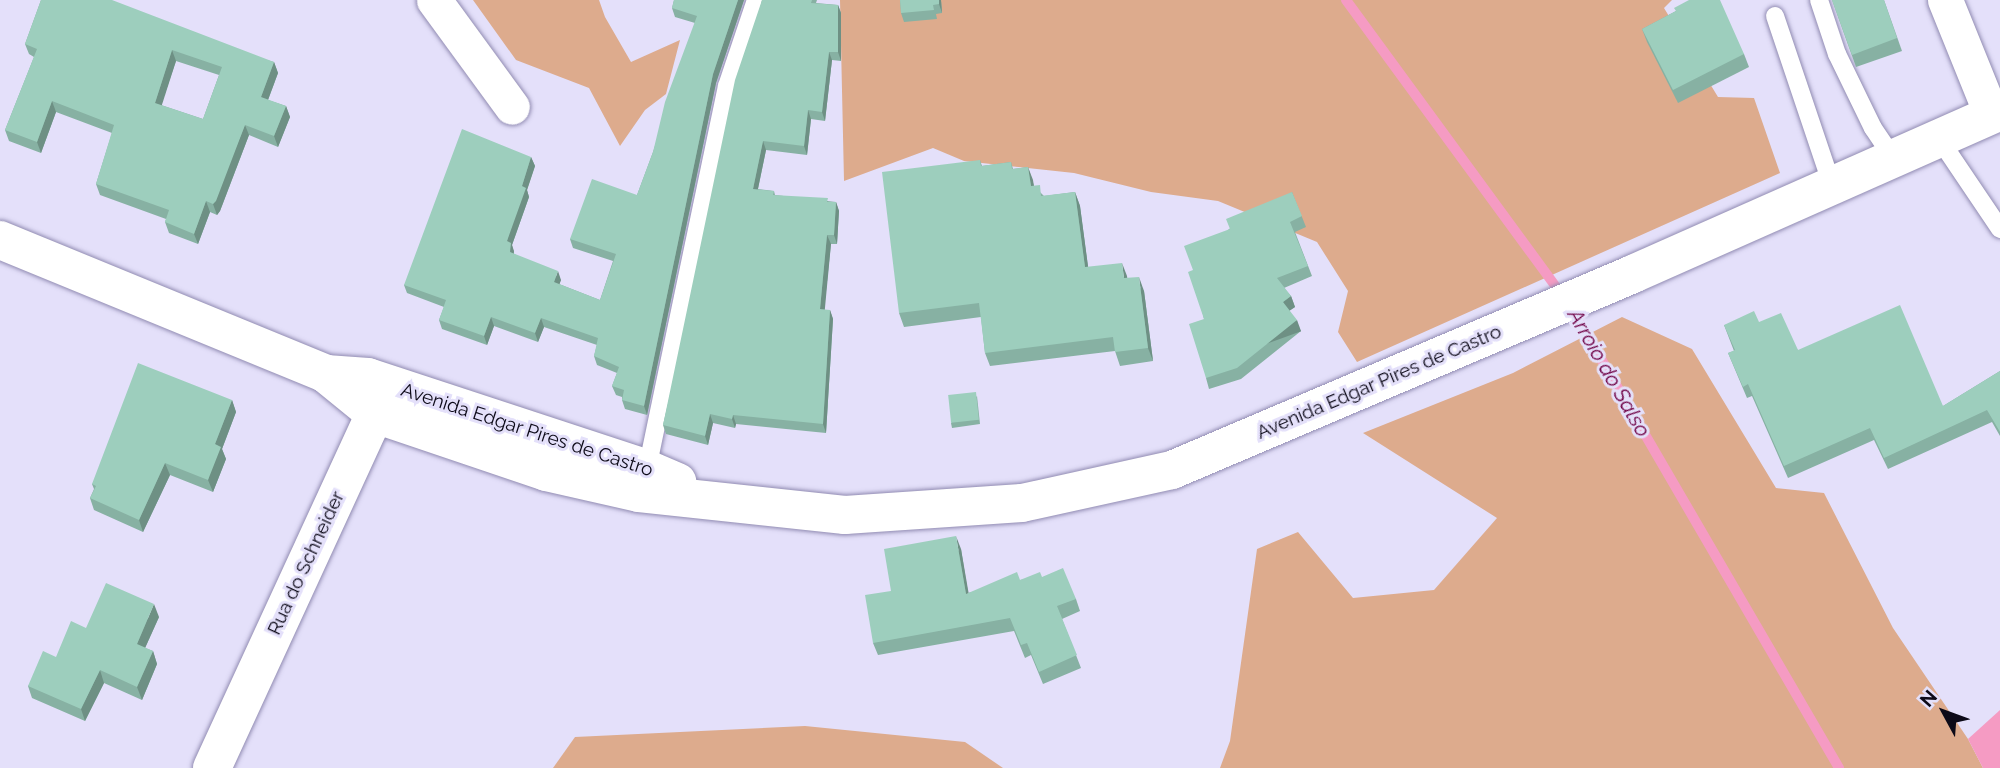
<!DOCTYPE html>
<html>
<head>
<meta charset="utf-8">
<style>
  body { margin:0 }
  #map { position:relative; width:2000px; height:768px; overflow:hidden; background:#e4e0fa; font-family:Raleway,sans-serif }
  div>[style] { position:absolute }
  .green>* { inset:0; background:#ddab8d }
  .water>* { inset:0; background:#f59bc3 }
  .stream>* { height:10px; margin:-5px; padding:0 5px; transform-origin:5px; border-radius:5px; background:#f59bc3 }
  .roads { filter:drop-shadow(0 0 2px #918bb2) drop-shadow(0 0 2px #918bb2) }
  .service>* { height:18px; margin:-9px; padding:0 9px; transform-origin:9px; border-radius:9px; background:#fff }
  .minor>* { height:35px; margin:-17.5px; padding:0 17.5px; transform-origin:17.5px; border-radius:17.5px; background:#fff }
  .tertiary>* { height:38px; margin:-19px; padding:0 19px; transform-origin:19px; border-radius:19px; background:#fff }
  .primary>* { height:38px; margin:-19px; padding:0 19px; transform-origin:19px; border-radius:19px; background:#fff }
  .wall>* { inset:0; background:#87b1a3 }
  .shaded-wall>* { inset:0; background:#6e9084; transform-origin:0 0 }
  .building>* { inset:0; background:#9dcebd; transform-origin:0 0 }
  span { translate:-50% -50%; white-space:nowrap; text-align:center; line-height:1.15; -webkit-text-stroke:6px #e4e0fa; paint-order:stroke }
  .street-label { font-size:19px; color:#0d0a18 }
  .water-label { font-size:21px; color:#6f0145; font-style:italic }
  .north { position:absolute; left:1909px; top:677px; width:70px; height:70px; -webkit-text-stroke:5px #e4e0fa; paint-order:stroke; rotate:311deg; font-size:19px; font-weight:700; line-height:28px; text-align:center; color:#0d0a18 }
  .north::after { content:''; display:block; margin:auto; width:24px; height:32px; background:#0d0a18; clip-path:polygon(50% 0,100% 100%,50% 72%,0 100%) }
</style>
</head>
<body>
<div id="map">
  <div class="green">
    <div style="clip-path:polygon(473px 0,599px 0,605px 17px,631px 62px,680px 40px,666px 94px,645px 110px,620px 146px,589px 88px,516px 60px)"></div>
    <div style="clip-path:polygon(840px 0,1672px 0,1664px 8px,1718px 97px,1754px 98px,1780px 173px,1357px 362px,1338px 332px,1348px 291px,1317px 242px,1218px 201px,1151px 192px,1074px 173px,964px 161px,933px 148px,844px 181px)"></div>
    <div style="clip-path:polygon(1622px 317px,1692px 349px,1776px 488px,1824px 493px,1893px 628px,1968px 739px,1983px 768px,1220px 768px,1230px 741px,1257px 549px,1298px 532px,1353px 598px,1434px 590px,1497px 518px,1363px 433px,1513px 373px)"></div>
    <div style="clip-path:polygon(805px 726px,965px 742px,1003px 768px,553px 768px,575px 737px)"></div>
  </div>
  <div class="water">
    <div style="clip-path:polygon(2000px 710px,2000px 768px,1983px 768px,1968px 739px)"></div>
  </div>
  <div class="stream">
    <div style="left:1346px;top:0;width:367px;rotate:53.8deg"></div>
    <div style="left:1572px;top:309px;width:531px;rotate:59.81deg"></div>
  </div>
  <div class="roads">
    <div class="service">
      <div style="left:1819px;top:0;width:57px;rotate:71.6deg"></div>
      <div style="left:1837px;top:54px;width:82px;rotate:64.1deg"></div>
      <div style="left:1873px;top:128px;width:36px;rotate:56deg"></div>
      <div style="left:1775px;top:16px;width:178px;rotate:71.4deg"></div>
      <div style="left:1938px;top:137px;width:111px;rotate:56deg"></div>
      <div style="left:647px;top:469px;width:391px;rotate:-78.2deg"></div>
      <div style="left:727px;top:86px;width:91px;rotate:-71.4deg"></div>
    </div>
    <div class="minor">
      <div style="left:434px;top:0;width:132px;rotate:53.9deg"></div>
      <div style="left:1945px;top:0;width:123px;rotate:68deg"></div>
    </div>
    <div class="tertiary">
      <div style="left:212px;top:768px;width:390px;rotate:-65.3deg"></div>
      <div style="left:375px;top:414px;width:32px;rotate:-13deg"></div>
    </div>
    <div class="primary">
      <div style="left:0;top:240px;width:352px;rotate:22.3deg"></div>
      <div style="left:326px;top:374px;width:63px;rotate:39.2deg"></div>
      <div style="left:375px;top:414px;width:181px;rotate:18.7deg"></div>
      <div style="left:546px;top:472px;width:95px;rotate:12.7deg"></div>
      <div style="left:639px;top:493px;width:207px;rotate:6.1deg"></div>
      <div style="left:845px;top:515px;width:177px;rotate:-3.9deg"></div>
      <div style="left:1022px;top:503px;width:154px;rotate:-12.4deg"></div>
      <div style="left:1172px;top:470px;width:501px;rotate:-23.03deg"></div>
      <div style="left:1633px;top:274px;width:402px;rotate:-23.9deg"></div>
      <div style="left:326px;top:374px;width:42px;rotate:4.1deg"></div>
      <div style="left:368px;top:377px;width:294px;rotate:18.2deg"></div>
      <div style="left:647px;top:469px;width:33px;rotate:23deg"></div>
    </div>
  </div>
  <div class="wall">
    <div style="clip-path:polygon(evenodd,41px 0,274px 62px,278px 73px,268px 100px,286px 106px,290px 117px,278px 147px,249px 135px,220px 211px,217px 215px,210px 212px,198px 244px,169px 233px,165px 222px,166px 219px,100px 195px,96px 184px,112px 133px,56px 112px,41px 153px,9px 141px,5px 130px,34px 57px,29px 54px,25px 44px,41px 0,176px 61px,219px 75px,203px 119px,161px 105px,176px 61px)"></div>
    <div style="clip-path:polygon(674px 0,744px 0,716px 83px,647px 415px,625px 409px,622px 400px,622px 397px,616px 395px,612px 386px,617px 373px,597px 365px,594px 356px,597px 345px,544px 327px,538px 342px,494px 326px,487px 345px,442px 329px,439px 320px,444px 307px,407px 293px,404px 285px,531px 157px,535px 166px,527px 190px,529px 197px,512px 245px,514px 254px,561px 280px,559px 284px,600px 300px,613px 261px,573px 248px,570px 239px,637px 195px,653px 152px,695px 23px,675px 17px,672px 8px)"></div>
    <div style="clip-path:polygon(762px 0,817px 0,816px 3px,838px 5px,841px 13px,841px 61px,832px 60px,825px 121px,811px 119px,807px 155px,766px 150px,758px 189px,774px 191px,775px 195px,836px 202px,839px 211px,837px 244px,831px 244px,824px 310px,830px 310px,833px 319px,826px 433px,736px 424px,735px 428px,713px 423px,708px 445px,666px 434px,663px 425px)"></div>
    <div style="clip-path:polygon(900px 0,941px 0,942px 13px,936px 14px,937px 19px,904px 22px,901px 13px)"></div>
    <div style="clip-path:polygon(1832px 0,1884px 0,1902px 51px,1856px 67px)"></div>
    <div style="clip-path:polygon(1676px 11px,1744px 54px,1749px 67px,1678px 103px,1647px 42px,1642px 29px)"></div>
    <div style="clip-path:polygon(980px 160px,982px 166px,1011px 162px,1013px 169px,1028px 167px,1034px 186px,1044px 196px,1075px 192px,1080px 206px,1088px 267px,1127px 278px,1144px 291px,1153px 361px,1120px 366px,1115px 351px,990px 366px,985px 353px,981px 317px,904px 327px,899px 313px)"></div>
    <div style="clip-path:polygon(1292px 192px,1306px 227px,1295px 232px,1312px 276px,1284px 288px,1291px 296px,1295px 307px,1289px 311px,1301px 331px,1241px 379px,1209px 389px,1206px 378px,1204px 319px,1193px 270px,1229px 229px)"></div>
    <div style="clip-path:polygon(1759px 322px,1798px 350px,1943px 406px,2000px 371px,2000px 436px,1992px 422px,1888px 469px,1874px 440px,1788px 478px,1752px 396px,1747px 398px,1728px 353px,1734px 351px,1724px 325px)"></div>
    <div style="clip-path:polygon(977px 396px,980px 424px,952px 428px,951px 423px)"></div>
    <div style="clip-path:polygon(232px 400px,236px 412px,222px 449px,226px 459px,213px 492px,170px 475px,143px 532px,94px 510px,90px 498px,94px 489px,92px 484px)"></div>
    <div style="clip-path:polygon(961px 549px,968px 593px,1020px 580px,1042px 577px,1076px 599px,1080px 611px,1062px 619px,1081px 668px,1043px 684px,1031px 655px,1025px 658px,1014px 631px,878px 655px,873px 643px,891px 591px)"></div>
    <div style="clip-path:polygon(159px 617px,145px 648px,153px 651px,157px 664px,142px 700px,104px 683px,85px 721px,32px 698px,28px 686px,86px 628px)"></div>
  </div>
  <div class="shaded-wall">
    <div style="clip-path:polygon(738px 0,744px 0,716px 83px,647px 415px,644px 406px,713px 74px)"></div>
    <div style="clip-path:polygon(939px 0,941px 0,942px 13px,939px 4px)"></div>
    <div style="clip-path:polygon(838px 5px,841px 13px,841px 61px,838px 52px)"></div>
    <div style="clip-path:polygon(172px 50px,176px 61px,159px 114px,155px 103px)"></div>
    <div style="clip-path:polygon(829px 52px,832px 60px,825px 121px,822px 112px)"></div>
    <div style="clip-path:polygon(274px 62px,278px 73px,265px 108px,261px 97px)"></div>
    <div style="clip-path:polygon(52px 101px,56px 112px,41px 153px,37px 142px)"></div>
    <div style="clip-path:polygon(286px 106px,290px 117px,278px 147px,274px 136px)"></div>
    <div style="clip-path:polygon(808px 110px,811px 119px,807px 155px,804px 146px)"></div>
    <div style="clip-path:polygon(245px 125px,249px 135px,220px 211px,217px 215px,213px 204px)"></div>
    <div style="clip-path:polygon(763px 141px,766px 150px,756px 198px,753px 189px)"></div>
    <div style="clip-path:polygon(531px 157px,535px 166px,527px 190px,529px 197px,512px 245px,514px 251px,513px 261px,507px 241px,522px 186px)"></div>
    <div style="clip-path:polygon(1028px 167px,1033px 180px,1036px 200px,1031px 186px)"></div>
    <div style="clip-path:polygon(1075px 192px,1080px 206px,1090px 281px,1085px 267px)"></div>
    <div style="clip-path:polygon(206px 201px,210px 212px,198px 244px,194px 234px)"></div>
    <div style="clip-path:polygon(836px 202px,839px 211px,837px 244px,834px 235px)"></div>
    <div style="clip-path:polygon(827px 235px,831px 244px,824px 318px,820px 309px)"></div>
    <div style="clip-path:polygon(1122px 263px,1127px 276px,1129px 291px,1124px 278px)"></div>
    <div style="clip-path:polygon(558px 271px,561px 280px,557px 291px,554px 282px)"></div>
    <div style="clip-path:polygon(1139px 277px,1144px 291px,1153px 361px,1148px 348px)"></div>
    <div style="clip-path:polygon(1291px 296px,1295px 307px,1286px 313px,1283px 302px)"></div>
    <div style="clip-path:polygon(830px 310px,833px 319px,826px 433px,823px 424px)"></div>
    <div style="clip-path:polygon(491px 317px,494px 326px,487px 345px,484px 336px)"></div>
    <div style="clip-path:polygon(541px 318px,544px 327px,538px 342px,535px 333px)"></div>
    <div style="left:1297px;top:320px;width:12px;height:77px;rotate:70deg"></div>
    <div style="clip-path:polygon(232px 400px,236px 412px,222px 449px,226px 459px,213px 492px,208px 480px,215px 444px)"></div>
    <div style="clip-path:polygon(710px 414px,713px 423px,708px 445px,705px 436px)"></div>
    <div style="clip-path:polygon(733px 415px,736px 424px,735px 428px,732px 419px)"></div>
    <div style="clip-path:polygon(165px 463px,170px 475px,143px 532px,139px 520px)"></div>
    <div style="clip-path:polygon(956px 536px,961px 549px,971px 607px,966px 594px)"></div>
    <div style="clip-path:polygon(154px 604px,159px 617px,141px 657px,137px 644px)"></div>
    <div style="clip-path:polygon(153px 651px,157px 664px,142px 700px,137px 687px)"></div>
    <div style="clip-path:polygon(100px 670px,104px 683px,85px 721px,81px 709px)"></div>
  </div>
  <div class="building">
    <div style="clip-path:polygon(evenodd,41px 0,112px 0,274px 62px,261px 97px,286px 106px,274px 136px,245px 125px,216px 201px,213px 204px,206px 201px,194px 234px,165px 222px,169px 210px,96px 184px,114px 125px,52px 101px,37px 142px,5px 130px,37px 49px,25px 44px,41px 0,172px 50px,222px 67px,203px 119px,155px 103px,172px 50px)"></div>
    <div style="clip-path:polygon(674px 0,738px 0,713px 74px,644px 406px,622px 400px,624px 390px,612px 386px,619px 367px,594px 356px,598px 338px,541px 318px,535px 333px,491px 317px,484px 336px,439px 320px,446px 300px,404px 285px,462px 129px,531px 157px,522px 186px,526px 188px,507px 241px,511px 243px,510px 252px,558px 271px,554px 282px,600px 300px,616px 254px,570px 239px,592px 179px,637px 195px,653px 152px,665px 102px,697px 16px,672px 8px)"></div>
    <div style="clip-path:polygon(762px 0,812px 0,811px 3px,838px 5px,838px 52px,829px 52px,822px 112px,808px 110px,804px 146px,763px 141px,753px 189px,774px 191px,773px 195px,828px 198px,827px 202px,836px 202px,834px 235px,827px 235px,820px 309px,830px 310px,823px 424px,733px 415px,732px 419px,710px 414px,705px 436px,663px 425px,735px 80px)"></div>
    <div style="clip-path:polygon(900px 0,939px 0,939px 4px,933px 5px,934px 10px,901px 13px)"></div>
    <div style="clip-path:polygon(1689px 0,1720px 0,1744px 54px,1673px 90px,1642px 29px,1676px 11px,1674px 8px)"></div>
    <div style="clip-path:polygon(1832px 0,1884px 0,1897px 38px,1852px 55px)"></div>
    <div style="clip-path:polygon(980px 160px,981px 166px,1011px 162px,1012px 169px,1028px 167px,1031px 186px,1040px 185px,1041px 196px,1075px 192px,1085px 267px,1122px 263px,1124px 278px,1139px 277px,1148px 348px,1115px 352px,1113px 337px,985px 353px,979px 303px,899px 313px,882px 172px)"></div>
    <div style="clip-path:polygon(1292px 192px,1302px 216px,1290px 222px,1308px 266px,1277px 278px,1291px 296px,1283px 302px,1297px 320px,1237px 368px,1206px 378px,1189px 324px,1204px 319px,1188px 272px,1193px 270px,1184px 246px,1230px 229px,1226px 219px)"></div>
    <div style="clip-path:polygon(1900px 305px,1943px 406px,2000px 371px,2000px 432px,1987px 410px,1884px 458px,1870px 428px,1784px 466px,1748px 384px,1743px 387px,1728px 353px,1735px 350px,1724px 325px,1754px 311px,1759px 322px,1781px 313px,1798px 350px)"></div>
    <div style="clip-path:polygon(138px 363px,232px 400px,215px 444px,221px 447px,208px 480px,165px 463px,139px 520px,90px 498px,96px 486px,92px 484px)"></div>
    <div style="left:976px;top:392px;width:28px;height:28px;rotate:84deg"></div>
    <div style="clip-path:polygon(956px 536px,966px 594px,1017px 572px,1020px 580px,1040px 572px,1042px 577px,1063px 568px,1076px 599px,1057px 606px,1077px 655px,1039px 672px,1027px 643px,1021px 645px,1010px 618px,873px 643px,865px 595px,891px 591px,884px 549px)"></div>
    <div style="clip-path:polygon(106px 583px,154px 604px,137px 644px,153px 651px,137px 687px,100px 670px,81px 709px,28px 686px,43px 651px,56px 657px,71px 621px,86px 628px)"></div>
  </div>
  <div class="street-label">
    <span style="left:1379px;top:382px;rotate:-23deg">Avenida Edgar Pires de Castro</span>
    <span style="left:527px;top:430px;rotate:18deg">Avenida Edgar Pires de Castro</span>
    <span style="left:306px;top:563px;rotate:-65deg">Rua do Schneider</span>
  </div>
  <div class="water-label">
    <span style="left:1609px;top:373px;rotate:60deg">Arroio do Salso</span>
  </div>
  <div class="north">N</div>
</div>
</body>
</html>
